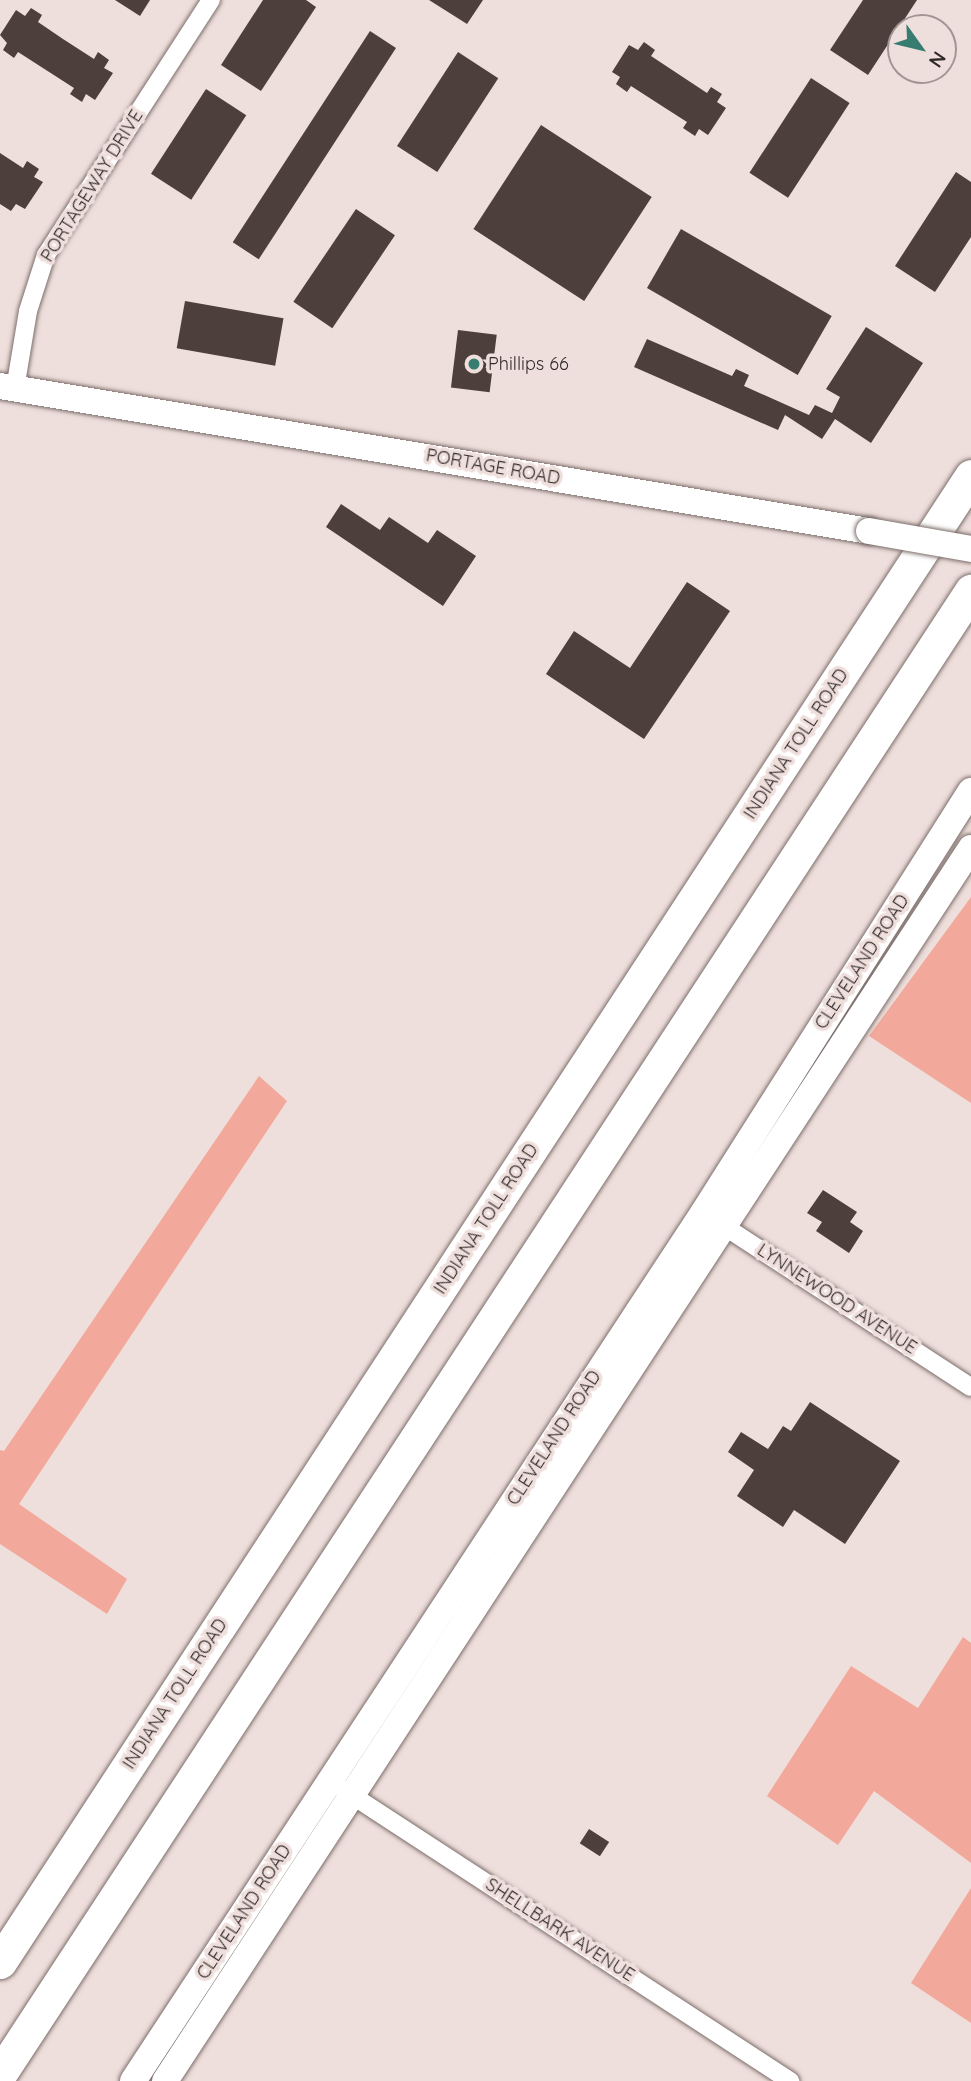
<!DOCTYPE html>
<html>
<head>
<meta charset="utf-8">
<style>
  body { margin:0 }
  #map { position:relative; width:971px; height:2081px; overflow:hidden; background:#efdfdc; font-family:Quicksand,sans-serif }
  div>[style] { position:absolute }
  .green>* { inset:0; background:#f2a89a }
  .building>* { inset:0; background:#4c3f3c; transform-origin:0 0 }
  .roads { filter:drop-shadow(0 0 2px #7c6e6b) drop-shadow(0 0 2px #7c6e6b) }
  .minor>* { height:18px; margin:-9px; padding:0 9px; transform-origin:9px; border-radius:9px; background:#fff }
  .secondary>* { height:26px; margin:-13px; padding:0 13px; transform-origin:13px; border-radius:13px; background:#fff }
  .motorway>* { height:33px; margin:-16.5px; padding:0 16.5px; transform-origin:16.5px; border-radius:16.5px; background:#fff }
  .bridges { filter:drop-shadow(0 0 2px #7c6e6b) drop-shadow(0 0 2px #7c6e6b) }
  .secondary-bridge>* { height:26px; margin:-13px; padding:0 13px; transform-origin:13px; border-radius:13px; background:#fff }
  .dots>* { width:19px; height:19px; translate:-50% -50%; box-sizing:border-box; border:4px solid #efdfdc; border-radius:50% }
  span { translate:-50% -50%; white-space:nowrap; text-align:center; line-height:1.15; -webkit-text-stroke:7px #efdfdc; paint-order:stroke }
  .street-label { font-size:18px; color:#2f2928 }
  .poi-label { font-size:18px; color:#2f2928 }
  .left { translate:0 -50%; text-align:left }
  .north { position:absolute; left:887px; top:14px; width:70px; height:70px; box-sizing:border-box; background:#efdfdc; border:2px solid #a29694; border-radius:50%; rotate:124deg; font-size:19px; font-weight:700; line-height:28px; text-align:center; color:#2f2928 }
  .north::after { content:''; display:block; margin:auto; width:24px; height:32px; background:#377c70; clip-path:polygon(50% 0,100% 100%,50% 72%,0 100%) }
</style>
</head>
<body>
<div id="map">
  <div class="green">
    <div style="clip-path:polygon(971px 897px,971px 1103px,869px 1036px)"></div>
    <div style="clip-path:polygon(259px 1076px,287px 1101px,19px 1504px,127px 1579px,107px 1614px,0 1544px,0 1450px,4px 1451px)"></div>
    <div style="clip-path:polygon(963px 1637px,971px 1643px,971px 1863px,874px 1791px,838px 1845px,767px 1796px,851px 1666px,918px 1708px)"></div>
    <div style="clip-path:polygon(971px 1888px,971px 2023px,911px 1983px)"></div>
  </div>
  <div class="building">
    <div style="clip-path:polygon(115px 0,150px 0,140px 16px)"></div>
    <div style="clip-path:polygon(263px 0,306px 0,316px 7px,261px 91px,221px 65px)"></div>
    <div style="clip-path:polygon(429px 0,483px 0,467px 24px)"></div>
    <div style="clip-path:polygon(863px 0,917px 0,868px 75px,830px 50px)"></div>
    <div style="clip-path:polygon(31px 8px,42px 15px,38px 22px,63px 39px,94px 59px,98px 52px,109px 60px,104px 68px,113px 73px,95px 100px,86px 94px,82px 102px,70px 94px,74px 88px,18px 52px,14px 58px,3px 50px,7px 43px,0 35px,16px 10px,25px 16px)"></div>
    <div style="left:370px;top:31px;width:31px;height:252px;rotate:33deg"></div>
    <div style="clip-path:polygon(644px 42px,655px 50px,651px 56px,707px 93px,711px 87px,722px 94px,717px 102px,726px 108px,708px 135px,699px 129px,695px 136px,683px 128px,687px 122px,662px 106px,631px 86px,627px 92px,616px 84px,620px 77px,612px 72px,629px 45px,638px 50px)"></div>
    <div style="left:458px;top:52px;width:48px;height:112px;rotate:33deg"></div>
    <div style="left:811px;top:78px;width:46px;height:113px;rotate:33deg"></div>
    <div style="left:206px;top:89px;width:48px;height:101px;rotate:33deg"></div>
    <div style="left:541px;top:125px;width:132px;height:124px;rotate:33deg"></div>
    <div style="clip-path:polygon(0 153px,23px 168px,27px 161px,39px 169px,34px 177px,43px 182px,25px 209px,16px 204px,11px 211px,0 204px)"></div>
    <div style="clip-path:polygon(956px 172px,971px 182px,971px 237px,935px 292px,895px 266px)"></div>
    <div style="left:356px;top:209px;width:47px;height:112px;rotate:34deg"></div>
    <div style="left:681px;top:229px;width:174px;height:68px;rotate:30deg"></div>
    <div style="left:185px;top:301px;width:100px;height:48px;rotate:10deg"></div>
    <div style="clip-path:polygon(866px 327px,923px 363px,871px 443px,835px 419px,822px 439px,785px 415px,778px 430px,634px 367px,647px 339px,732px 376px,736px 369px,749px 375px,744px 386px,809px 415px,815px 405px,832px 413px,840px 397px,826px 389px)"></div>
    <div style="left:458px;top:330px;width:39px;height:58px;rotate:7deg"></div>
    <div style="clip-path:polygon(341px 504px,380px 530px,389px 517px,428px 543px,437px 530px,476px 556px,443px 606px,326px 527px)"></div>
    <div style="clip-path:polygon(687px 582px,730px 611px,644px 739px,546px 674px,574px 631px,630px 668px)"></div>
    <div style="clip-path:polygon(823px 1190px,857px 1212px,850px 1222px,863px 1231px,849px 1253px,816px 1231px,822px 1222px,807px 1213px)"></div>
    <div style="clip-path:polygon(810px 1402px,900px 1461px,845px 1544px,794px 1510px,783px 1527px,737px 1496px,754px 1470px,728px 1452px,741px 1432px,768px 1449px,783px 1426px,791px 1431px)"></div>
    <div style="left:589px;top:1829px;width:24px;height:17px;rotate:33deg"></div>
  </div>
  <div class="roads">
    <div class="minor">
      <div style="left:15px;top:389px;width:79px;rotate:-80.5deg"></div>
      <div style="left:28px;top:311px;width:59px;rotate:-72.2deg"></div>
      <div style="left:46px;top:255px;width:304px;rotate:-57.1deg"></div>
      <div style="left:716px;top:1221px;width:304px;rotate:33.1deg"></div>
      <div style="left:344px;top:1790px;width:533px;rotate:33.12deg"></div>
    </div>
    <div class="secondary">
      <div style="left:0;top:386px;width:881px;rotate:9.47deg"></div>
      <div style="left:133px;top:2081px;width:1038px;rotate:-56.71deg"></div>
      <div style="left:703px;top:1213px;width:500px;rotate:-57.6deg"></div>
      <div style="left:165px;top:2081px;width:1473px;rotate:-56.83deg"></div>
    </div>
    <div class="motorway">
      <div style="left:0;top:1962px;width:1775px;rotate:-56.84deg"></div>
      <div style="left:0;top:2074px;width:1773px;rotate:-56.79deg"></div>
    </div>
  </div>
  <div class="bridges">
    <div class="secondary-bridge">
      <div style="left:869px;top:531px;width:104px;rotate:10deg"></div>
    </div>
  </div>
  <div class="dots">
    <div style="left:474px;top:364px;background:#377c70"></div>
  </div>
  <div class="street-label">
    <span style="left:92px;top:186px;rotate:-58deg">PORTAGEWAY DRIVE</span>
    <span style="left:493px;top:467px;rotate:10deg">PORTAGE ROAD</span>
    <span style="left:796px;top:744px;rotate:-57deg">INDIANA TOLL ROAD</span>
    <span style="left:862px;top:962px;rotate:-57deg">CLEVELAND ROAD</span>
    <span style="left:486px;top:1219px;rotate:-57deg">INDIANA TOLL ROAD</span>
    <span style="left:837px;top:1299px;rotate:33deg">LYNNEWOOD AVENUE</span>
    <span style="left:554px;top:1438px;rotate:-57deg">CLEVELAND ROAD</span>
    <span style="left:175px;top:1694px;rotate:-57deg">INDIANA TOLL ROAD</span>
    <span style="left:244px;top:1912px;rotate:-57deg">CLEVELAND ROAD</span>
    <span style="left:560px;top:1930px;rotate:33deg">SHELLBARK AVENUE</span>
  </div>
  <div class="poi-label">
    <span class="left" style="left:488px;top:364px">Phillips 66</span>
  </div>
  <div class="north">N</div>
</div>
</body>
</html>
